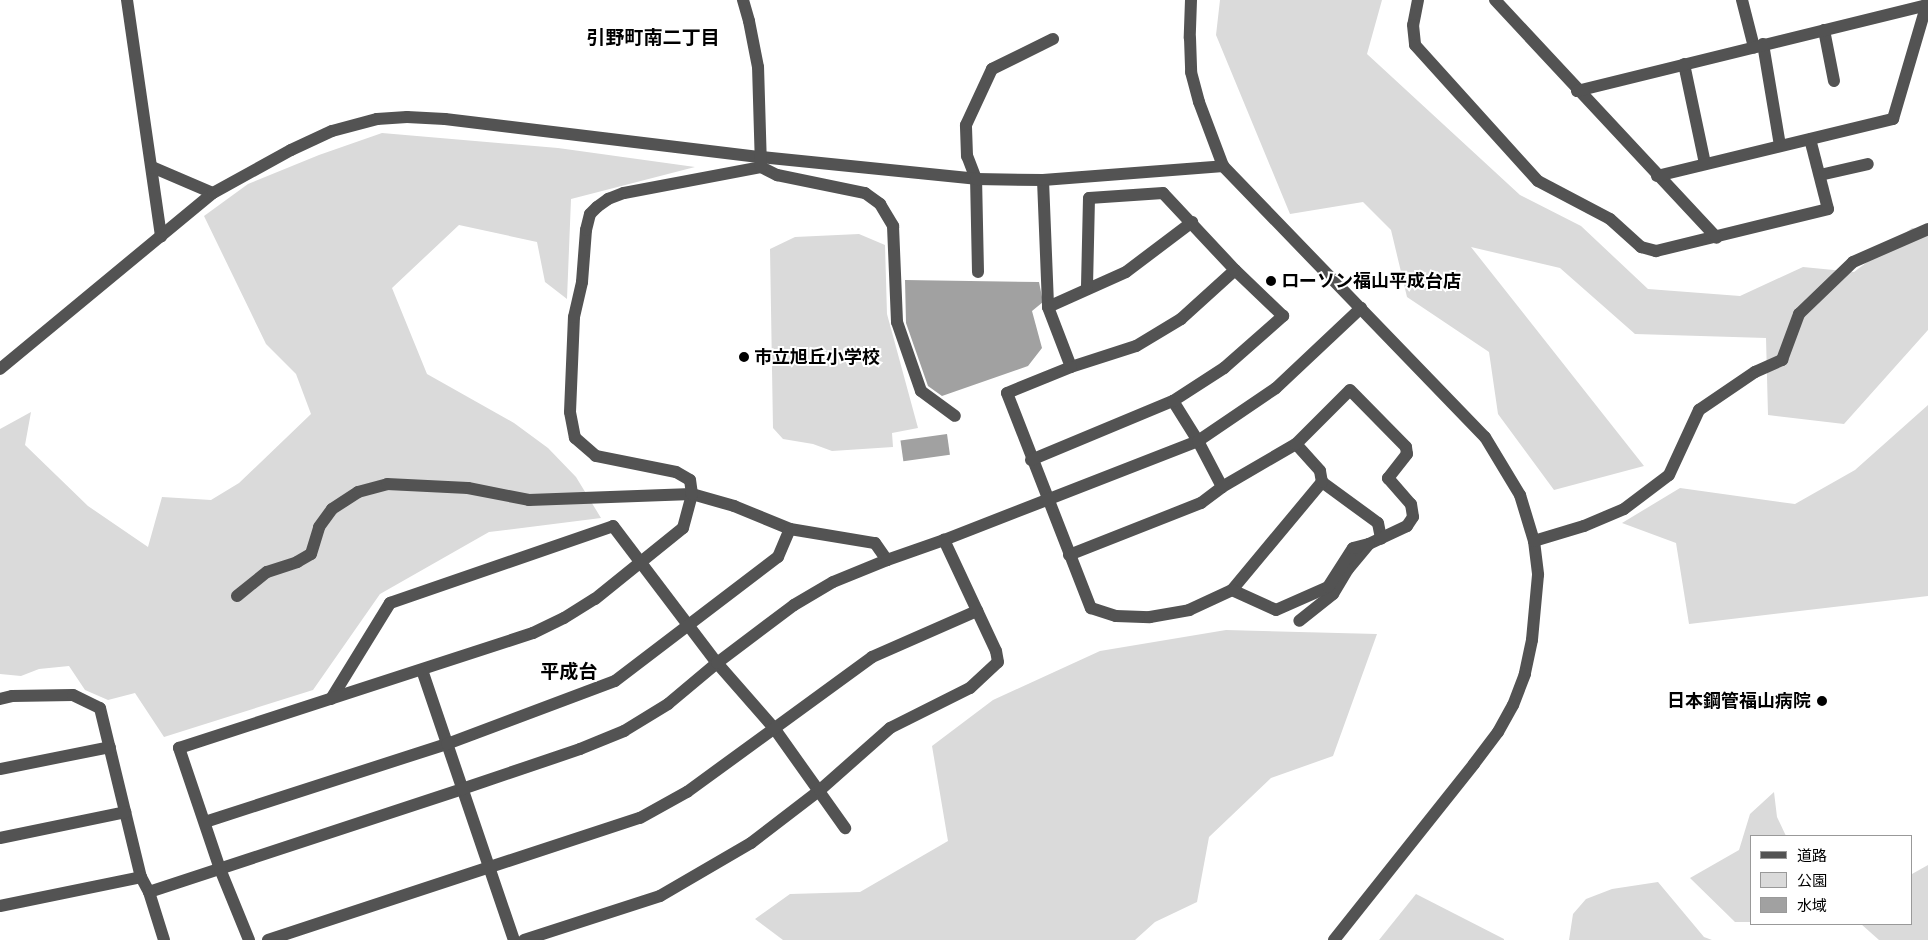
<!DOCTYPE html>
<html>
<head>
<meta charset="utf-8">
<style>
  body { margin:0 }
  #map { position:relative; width:1928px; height:940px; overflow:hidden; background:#fff; font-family:Quicksand,"Noto Sans JP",sans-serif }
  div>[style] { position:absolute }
  .green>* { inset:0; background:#dadada }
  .water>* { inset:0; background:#a1a1a1; transform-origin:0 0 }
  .minor>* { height:12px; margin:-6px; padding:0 6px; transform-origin:6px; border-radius:6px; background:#535353 }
  .dots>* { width:14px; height:14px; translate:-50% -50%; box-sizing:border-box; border:2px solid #fff; border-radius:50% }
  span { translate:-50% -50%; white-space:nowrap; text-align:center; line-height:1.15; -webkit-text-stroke:4px #fff; paint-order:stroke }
  .poi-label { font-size:18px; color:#000; font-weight:700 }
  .left { translate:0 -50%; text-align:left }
  .right { translate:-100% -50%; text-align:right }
  .neighbourhood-label { font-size:19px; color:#000; font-weight:700 }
  .legend { position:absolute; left:1750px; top:835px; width:162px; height:90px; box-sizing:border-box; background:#fff; border:1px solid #999; margin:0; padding:6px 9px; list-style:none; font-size:15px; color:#000 }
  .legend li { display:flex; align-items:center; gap:10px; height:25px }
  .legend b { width:25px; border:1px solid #999 }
</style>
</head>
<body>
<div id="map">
  <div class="green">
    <div style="clip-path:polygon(1220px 0,1382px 0,1367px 54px,1520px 195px,1581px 226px,1648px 289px,1740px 296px,1803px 267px,1854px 272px,1912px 228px,1928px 230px,1928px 330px,1844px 424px,1768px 415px,1766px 338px,1635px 334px,1560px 268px,1471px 247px,1644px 466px,1554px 490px,1498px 414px,1489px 352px,1407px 297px,1391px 230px,1363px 202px,1290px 214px,1216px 35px)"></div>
    <div style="clip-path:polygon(382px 133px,558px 148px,695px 167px,571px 199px,567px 299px,545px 282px,537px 242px,459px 225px,392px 288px,427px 374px,514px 423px,548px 448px,576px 477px,601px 518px,489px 532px,380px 594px,313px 690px,164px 737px,135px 693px,108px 700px,85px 690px,69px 666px,39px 669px,21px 676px,0 674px,0 429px,31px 412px,25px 445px,88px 506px,148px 547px,162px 497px,211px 500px,239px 483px,311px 414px,296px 374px,266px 344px,204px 216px,248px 184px,319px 155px)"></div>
    <div style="clip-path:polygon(859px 234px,885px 245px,887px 314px,918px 428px,892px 433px,893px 447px,832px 451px,813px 444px,783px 439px,773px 428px,770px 249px,795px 237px)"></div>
    <div style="clip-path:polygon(1928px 405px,1928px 596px,1689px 624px,1676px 543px,1622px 523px,1680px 488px,1795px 504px,1855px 470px)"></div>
    <div style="clip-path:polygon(1226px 630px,1377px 634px,1333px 756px,1271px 778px,1209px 837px,1197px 902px,1155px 922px,1135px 940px,783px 940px,755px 919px,790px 894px,860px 892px,948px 841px,932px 746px,993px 700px,1100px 651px)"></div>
    <div style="clip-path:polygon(1774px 792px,1777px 817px,1786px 836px,1752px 836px,1752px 922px,1735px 922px,1690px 878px,1739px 850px,1750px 814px)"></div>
    <div style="clip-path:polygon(1928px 865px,1928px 940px,1879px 940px,1861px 924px,1912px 924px,1912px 874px)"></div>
    <div style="clip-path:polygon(1658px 882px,1704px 937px,1712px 940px,1569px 940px,1573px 914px,1586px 899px,1612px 889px)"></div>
    <div style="clip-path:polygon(1416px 894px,1504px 939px,1504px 940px,1379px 940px)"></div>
  </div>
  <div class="water">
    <div style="clip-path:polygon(905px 280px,1039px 282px,1043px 302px,1032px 311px,1042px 348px,1028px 366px,942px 396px,928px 386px,906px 323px)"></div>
    <div style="left:947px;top:434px;width:21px;height:47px;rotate:82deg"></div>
  </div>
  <div class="minor">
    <div style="left:127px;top:0;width:239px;rotate:81.8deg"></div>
    <div style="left:1191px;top:0;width:38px;rotate:92deg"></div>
    <div style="left:1190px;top:38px;width:34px;rotate:88deg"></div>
    <div style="left:1191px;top:72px;width:31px;rotate:75deg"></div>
    <div style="left:1199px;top:102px;width:68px;rotate:69.4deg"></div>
    <div style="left:1223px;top:166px;width:377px;rotate:46deg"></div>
    <div style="left:1485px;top:437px;width:68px;rotate:58.9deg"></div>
    <div style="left:1520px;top:495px;width:48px;rotate:73.1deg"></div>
    <div style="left:1534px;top:541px;width:34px;rotate:83deg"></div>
    <div style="left:1538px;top:575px;width:65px;rotate:95.3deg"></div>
    <div style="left:1532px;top:640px;width:35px;rotate:102deg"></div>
    <div style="left:1525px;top:674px;width:33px;rotate:111deg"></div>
    <div style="left:1513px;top:705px;width:31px;rotate:119deg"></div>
    <div style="left:1498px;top:732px;width:40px;rotate:127deg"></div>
    <div style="left:1474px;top:764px;width:225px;rotate:128.5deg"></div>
    <div style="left:1418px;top:0;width:25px;rotate:101deg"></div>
    <div style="left:1413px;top:25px;width:20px;rotate:84deg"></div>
    <div style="left:1415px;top:45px;width:183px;rotate:47.9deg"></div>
    <div style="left:1538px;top:181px;width:81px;rotate:27.8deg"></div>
    <div style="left:1610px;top:219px;width:42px;rotate:42.1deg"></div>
    <div style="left:1641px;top:247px;width:16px;rotate:15deg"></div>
    <div style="left:1656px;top:251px;width:177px;rotate:-13.7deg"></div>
    <div style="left:1828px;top:209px;width:72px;rotate:-104.4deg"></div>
    <div style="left:1495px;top:0;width:325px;rotate:47deg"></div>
    <div style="left:1742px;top:0;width:49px;rotate:75.7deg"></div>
    <div style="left:1824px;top:30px;width:52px;rotate:78.9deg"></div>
    <div style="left:1763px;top:44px;width:103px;rotate:80.5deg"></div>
    <div style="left:1684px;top:64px;width:102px;rotate:78.1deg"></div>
    <div style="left:1577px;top:91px;width:359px;rotate:-13.8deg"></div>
    <div style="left:152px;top:167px;width:66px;rotate:23.1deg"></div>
    <div style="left:761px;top:167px;width:18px;rotate:27deg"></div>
    <div style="left:777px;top:175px;width:90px;rotate:11.6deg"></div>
    <div style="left:865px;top:193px;width:19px;rotate:36deg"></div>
    <div style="left:880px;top:204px;width:26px;rotate:59deg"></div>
    <div style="left:893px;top:226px;width:96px;rotate:87.6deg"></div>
    <div style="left:897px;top:322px;width:73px;rotate:70.8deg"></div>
    <div style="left:921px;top:391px;width:42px;rotate:36.3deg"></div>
    <div style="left:1820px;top:175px;width:49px;rotate:-12.9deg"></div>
    <div style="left:1657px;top:176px;width:243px;rotate:-13.6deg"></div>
    <div style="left:1893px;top:119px;width:124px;rotate:-73.6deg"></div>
    <div style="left:1043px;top:180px;width:127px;rotate:87.7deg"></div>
    <div style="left:1048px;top:307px;width:64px;rotate:69deg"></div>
    <div style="left:1235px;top:270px;width:73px;rotate:137.8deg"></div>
    <div style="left:1181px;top:319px;width:52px;rotate:149deg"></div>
    <div style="left:1136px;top:346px;width:68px;rotate:162.1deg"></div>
    <div style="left:1071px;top:367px;width:69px;rotate:157.9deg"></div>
    <div style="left:1007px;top:393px;width:231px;rotate:68.7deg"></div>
    <div style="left:1091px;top:608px;width:26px;rotate:18deg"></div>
    <div style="left:1116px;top:616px;width:34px;rotate:2deg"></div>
    <div style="left:1150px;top:617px;width:40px;rotate:-10deg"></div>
    <div style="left:1189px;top:610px;width:47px;rotate:-24.9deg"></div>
    <div style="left:1232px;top:590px;width:141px;rotate:-50.2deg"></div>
    <div style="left:1322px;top:482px;width:69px;rotate:36.2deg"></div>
    <div style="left:1378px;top:523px;width:16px;rotate:79deg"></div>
    <div style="left:978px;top:272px;width:93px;rotate:-91.2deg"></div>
    <div style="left:976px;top:179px;width:25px;rotate:-111deg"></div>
    <div style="left:967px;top:156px;width:31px;rotate:-92deg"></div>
    <div style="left:966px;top:125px;width:62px;rotate:-65.1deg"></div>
    <div style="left:992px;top:69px;width:68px;rotate:-26.2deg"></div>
    <div style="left:1048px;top:307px;width:85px;rotate:-24.2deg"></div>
    <div style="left:1126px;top:272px;width:83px;rotate:-37.1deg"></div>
    <div style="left:0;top:369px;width:276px;rotate:-39.6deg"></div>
    <div style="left:213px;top:193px;width:89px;rotate:-28.9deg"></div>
    <div style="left:291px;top:150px;width:45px;rotate:-24.9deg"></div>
    <div style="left:332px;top:131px;width:47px;rotate:-14.9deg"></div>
    <div style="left:377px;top:119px;width:30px;rotate:-4deg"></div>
    <div style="left:407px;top:117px;width:38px;rotate:3deg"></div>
    <div style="left:445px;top:119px;width:318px;rotate:6.9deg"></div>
    <div style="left:761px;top:157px;width:216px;rotate:5.8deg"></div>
    <div style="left:976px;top:179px;width:67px;rotate:0.9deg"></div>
    <div style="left:1043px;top:180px;width:181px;rotate:-4.4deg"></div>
    <div style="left:1173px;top:401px;width:47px;rotate:58deg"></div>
    <div style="left:1198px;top:441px;width:52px;rotate:62.4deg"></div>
    <div style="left:1296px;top:444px;width:36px;rotate:48deg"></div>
    <div style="left:1320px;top:471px;width:11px;rotate:80deg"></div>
    <div style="left:1031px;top:460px;width:154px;rotate:-22.6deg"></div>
    <div style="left:1173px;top:401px;width:61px;rotate:-32.9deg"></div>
    <div style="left:1224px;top:368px;width:79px;rotate:-41.4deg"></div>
    <div style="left:1283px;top:316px;width:66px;rotate:-136.2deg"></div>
    <div style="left:1235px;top:270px;width:105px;rotate:-133.1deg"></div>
    <div style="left:1163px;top:193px;width:74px;rotate:176.1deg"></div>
    <div style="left:1089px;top:198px;width:91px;rotate:91.3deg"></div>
    <div style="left:1534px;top:541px;width:52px;rotate:-16.7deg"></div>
    <div style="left:1584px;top:526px;width:43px;rotate:-23deg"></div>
    <div style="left:1624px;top:509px;width:56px;rotate:-37.1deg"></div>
    <div style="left:1669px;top:475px;width:72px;rotate:-65.2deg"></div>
    <div style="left:1699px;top:410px;width:68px;rotate:-34.2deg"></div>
    <div style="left:1755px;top:372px;width:30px;rotate:-24deg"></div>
    <div style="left:1782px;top:360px;width:49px;rotate:-69.7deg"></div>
    <div style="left:1799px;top:314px;width:75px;rotate:-43.9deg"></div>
    <div style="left:1853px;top:262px;width:82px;rotate:-23.7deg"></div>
    <div style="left:1069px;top:555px;width:142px;rotate:-21.5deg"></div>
    <div style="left:1201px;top:503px;width:26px;rotate:-37deg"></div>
    <div style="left:1222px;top:487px;width:86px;rotate:-30.2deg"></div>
    <div style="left:1296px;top:444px;width:76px;rotate:-45deg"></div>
    <div style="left:1350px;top:390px;width:80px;rotate:45.5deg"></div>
    <div style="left:1406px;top:447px;width:7px;rotate:82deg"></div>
    <div style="left:1407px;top:454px;width:31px;rotate:128deg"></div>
    <div style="left:1388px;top:478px;width:35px;rotate:49deg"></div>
    <div style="left:1411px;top:504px;width:13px;rotate:81deg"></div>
    <div style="left:1413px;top:517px;width:11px;rotate:124deg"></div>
    <div style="left:1407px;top:526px;width:42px;rotate:154.7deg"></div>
    <div style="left:1369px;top:544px;width:33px;rotate:130deg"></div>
    <div style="left:1348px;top:569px;width:29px;rotate:121deg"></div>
    <div style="left:1333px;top:594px;width:43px;rotate:141.5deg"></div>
    <div style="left:1232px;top:590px;width:48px;rotate:24.4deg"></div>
    <div style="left:1276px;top:610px;width:57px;rotate:-23.9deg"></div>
    <div style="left:1328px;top:587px;width:46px;rotate:-57.3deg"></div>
    <div style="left:1353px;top:548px;width:16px;rotate:-14deg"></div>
    <div style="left:237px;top:596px;width:38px;rotate:-39deg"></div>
    <div style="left:267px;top:572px;width:32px;rotate:-18deg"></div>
    <div style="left:297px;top:562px;width:16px;rotate:-30deg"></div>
    <div style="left:311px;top:554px;width:28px;rotate:-73deg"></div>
    <div style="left:319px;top:527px;width:22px;rotate:-54deg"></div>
    <div style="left:332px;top:509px;width:31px;rotate:-33deg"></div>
    <div style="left:358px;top:492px;width:30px;rotate:-15deg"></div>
    <div style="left:387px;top:484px;width:81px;rotate:2.8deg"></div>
    <div style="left:468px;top:488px;width:62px;rotate:11.1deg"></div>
    <div style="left:529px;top:500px;width:163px;rotate:-2.1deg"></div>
    <div style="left:692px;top:494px;width:44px;rotate:15.9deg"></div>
    <div style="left:734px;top:506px;width:61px;rotate:22.3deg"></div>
    <div style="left:790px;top:529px;width:86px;rotate:9.4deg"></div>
    <div style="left:875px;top:543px;width:21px;rotate:55deg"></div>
    <div style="left:422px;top:670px;width:285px;rotate:71.2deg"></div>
    <div style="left:0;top:699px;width:12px;rotate:-14deg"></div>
    <div style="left:12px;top:696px;width:61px;rotate:-0.9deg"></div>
    <div style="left:73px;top:695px;width:30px;rotate:26deg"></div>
    <div style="left:100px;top:708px;width:174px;rotate:76.4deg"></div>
    <div style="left:141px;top:877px;width:17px;rotate:62deg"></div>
    <div style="left:149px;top:892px;width:50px;rotate:72.6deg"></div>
    <div style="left:331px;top:699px;width:113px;rotate:-58.4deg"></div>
    <div style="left:390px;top:603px;width:236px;rotate:-19deg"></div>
    <div style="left:613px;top:526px;width:172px;rotate:52.8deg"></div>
    <div style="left:717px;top:663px;width:86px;rotate:48.8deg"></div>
    <div style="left:774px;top:728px;width:123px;rotate:54.6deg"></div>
    <div style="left:0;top:769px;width:112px;rotate:-11.3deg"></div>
    <div style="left:205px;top:822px;width:254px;rotate:-17.9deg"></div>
    <div style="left:447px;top:744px;width:179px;rotate:-20.6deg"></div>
    <div style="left:615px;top:681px;width:205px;rotate:-37.3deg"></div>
    <div style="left:778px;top:557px;width:30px;rotate:-67deg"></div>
    <div style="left:0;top:838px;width:128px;rotate:-11.7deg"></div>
    <div style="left:149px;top:892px;width:330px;rotate:-18.2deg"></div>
    <div style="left:462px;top:789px;width:125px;rotate:-18.7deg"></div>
    <div style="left:580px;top:749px;width:48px;rotate:-22.2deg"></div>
    <div style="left:624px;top:731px;width:52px;rotate:-31.5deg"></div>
    <div style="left:668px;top:704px;width:64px;rotate:-39.9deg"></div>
    <div style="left:717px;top:663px;width:96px;rotate:-37deg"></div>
    <div style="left:794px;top:605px;width:45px;rotate:-30.5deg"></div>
    <div style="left:833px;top:582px;width:58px;rotate:-22.2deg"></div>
    <div style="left:887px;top:560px;width:60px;rotate:-19.3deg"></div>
    <div style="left:944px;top:540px;width:273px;rotate:-21.3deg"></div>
    <div style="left:1198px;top:441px;width:94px;rotate:-34.2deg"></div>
    <div style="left:1276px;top:388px;width:117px;rotate:-43.3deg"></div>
    <div style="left:0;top:906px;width:144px;rotate:-11.6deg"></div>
    <div style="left:249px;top:940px;width:77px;rotate:-112.2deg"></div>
    <div style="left:220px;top:869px;width:128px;rotate:-108.7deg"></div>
    <div style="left:179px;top:748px;width:372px;rotate:-18deg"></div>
    <div style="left:533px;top:633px;width:34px;rotate:-26deg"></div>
    <div style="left:564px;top:618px;width:36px;rotate:-32deg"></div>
    <div style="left:595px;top:599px;width:113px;rotate:-38.9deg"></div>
    <div style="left:683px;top:528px;width:35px;rotate:-75deg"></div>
    <div style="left:692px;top:494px;width:14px;rotate:-98deg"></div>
    <div style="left:690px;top:480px;width:16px;rotate:-150deg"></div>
    <div style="left:676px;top:472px;width:82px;rotate:-168.7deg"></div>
    <div style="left:596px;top:456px;width:28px;rotate:-139deg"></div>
    <div style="left:575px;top:438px;width:26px;rotate:-101deg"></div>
    <div style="left:570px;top:412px;width:95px;rotate:-87.6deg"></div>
    <div style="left:574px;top:317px;width:36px;rotate:-77deg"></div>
    <div style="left:582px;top:282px;width:52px;rotate:-85.6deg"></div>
    <div style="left:586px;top:230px;width:16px;rotate:-76deg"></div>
    <div style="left:590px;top:214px;width:10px;rotate:-45deg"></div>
    <div style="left:597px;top:207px;width:14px;rotate:-36deg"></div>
    <div style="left:608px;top:199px;width:17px;rotate:-21deg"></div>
    <div style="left:624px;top:193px;width:139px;rotate:-10.7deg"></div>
    <div style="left:761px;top:167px;width:100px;rotate:-91.7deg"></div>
    <div style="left:758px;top:67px;width:47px;rotate:-101.1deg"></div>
    <div style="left:749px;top:21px;width:22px;rotate:-106deg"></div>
    <div style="left:268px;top:940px;width:391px;rotate:-18.2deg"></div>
    <div style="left:640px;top:818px;width:54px;rotate:-29deg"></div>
    <div style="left:687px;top:792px;width:229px;rotate:-36.1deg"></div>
    <div style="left:872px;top:657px;width:115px;rotate:-23.7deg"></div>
    <div style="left:524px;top:940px;width:143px;rotate:-17.9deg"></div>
    <div style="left:660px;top:896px;width:105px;rotate:-30.2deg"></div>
    <div style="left:751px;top:843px;width:87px;rotate:-37.5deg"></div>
    <div style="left:820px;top:790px;width:94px;rotate:-41.5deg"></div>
    <div style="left:890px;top:728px;width:89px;rotate:-26.6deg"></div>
    <div style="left:970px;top:688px;width:38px;rotate:-43deg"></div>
    <div style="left:998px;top:662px;width:11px;rotate:-100deg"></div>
    <div style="left:996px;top:651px;width:123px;rotate:-115.1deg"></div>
  </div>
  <div class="dots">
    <div style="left:1271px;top:281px;background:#000"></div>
    <div style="left:744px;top:357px;background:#000"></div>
    <div style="left:1822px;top:701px;background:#000"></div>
  </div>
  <div class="poi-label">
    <span class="left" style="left:1281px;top:281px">ローソン福山平成台店</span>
    <span class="left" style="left:754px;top:357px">市立旭丘小学校</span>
    <span class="right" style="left:1811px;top:701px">日本鋼管福山病院</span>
  </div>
  <div class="neighbourhood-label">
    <span style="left:653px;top:38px">引野町南二丁目</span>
    <span style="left:569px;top:672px">平成台</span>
  </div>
  <ul class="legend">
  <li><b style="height:6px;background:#535353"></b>道路</li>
  <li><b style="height:14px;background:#dadada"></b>公園</li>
  <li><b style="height:14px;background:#a1a1a1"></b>水域</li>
  </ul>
</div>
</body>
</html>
